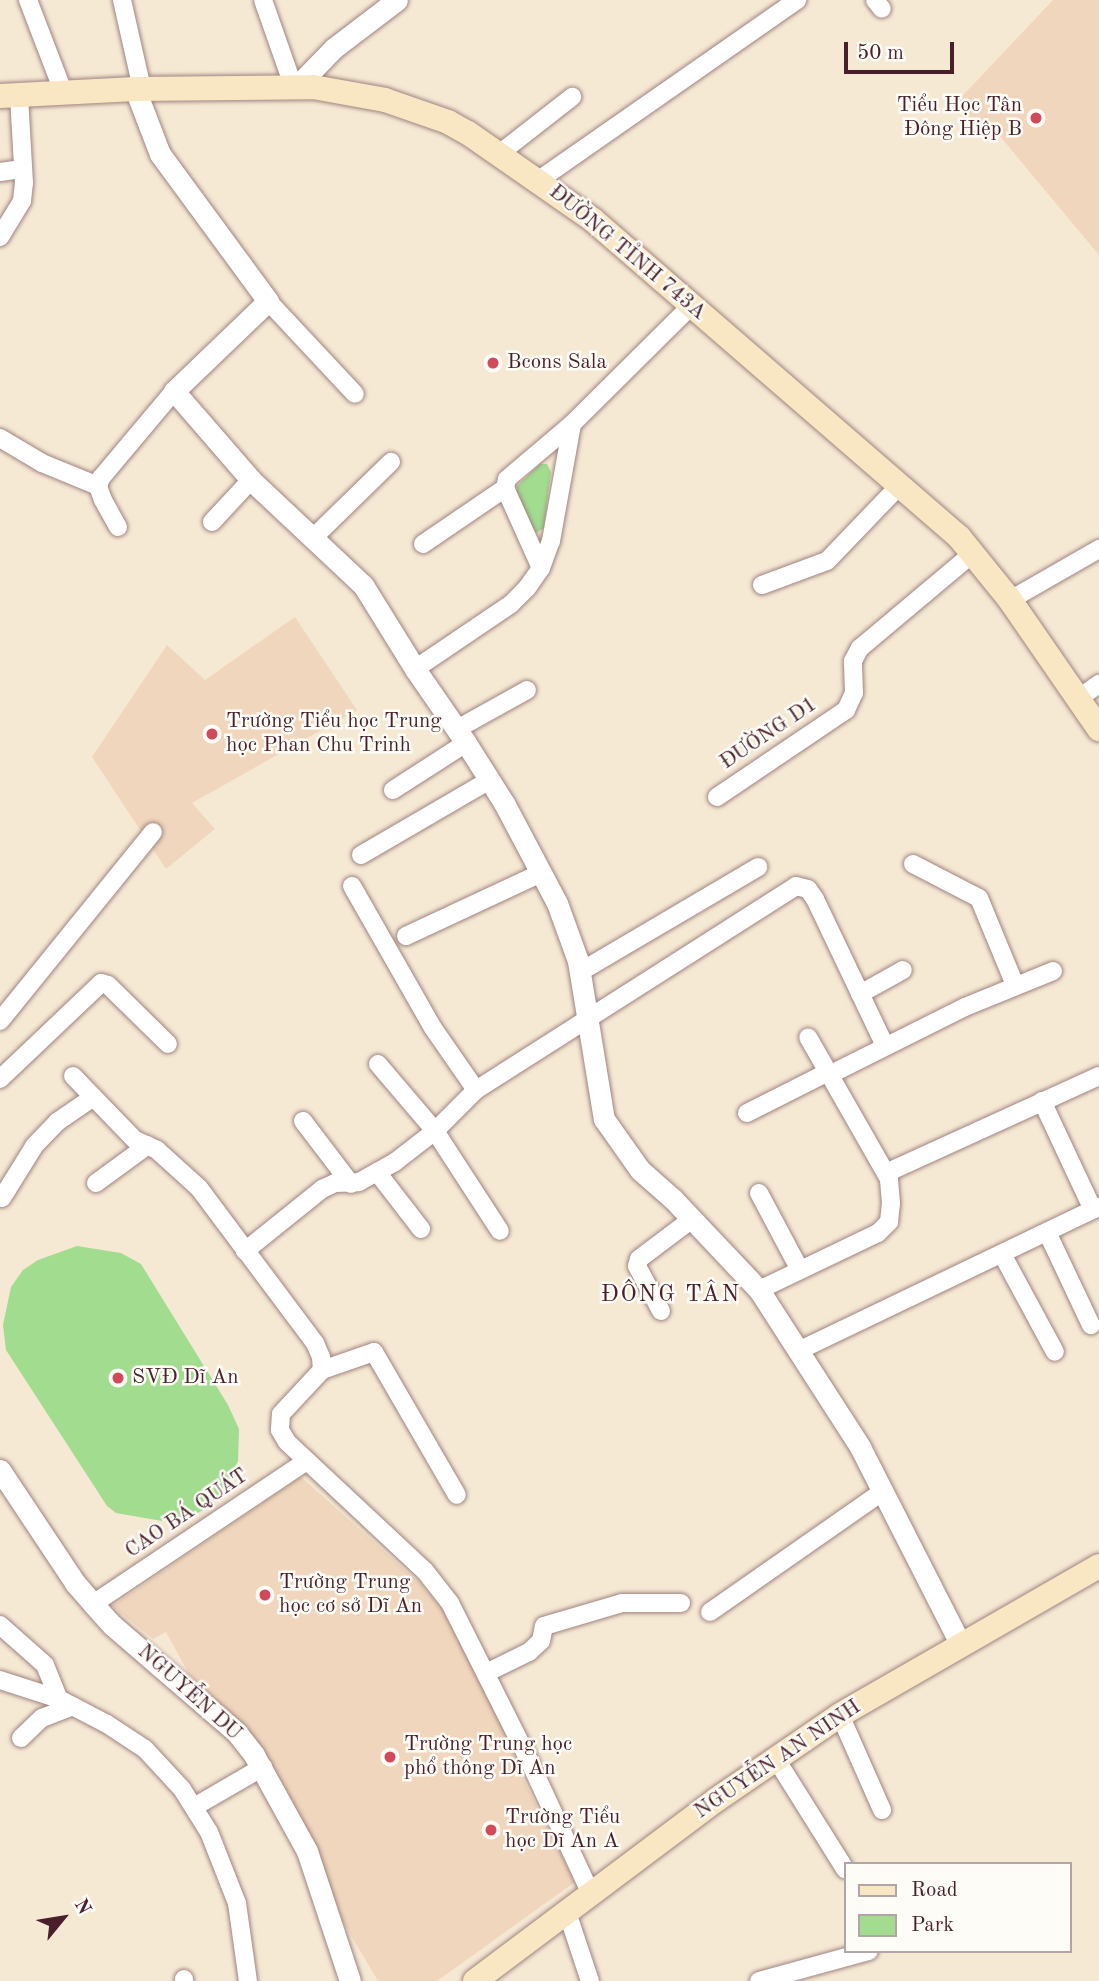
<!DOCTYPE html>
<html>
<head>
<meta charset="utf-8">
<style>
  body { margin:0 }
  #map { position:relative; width:1099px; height:1981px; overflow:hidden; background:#f6e9d4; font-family:"Old Standard TT",serif }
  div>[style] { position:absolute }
  .built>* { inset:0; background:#f0d6bc }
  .green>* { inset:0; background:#a1dc8f }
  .roads { filter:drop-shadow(0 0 2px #a08480) drop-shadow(0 0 2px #a08480) }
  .minor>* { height:18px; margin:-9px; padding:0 9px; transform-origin:9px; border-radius:9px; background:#fff }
  .tertiary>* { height:21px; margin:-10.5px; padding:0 10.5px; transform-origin:10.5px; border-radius:10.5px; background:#fff }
  .secondary>* { height:24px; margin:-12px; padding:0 12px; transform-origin:12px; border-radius:12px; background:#f9e7c3 }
  .dots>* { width:19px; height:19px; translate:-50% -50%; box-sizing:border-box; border:4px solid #fdfcf7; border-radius:50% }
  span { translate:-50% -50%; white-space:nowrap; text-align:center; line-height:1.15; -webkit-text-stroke:5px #fdfcf7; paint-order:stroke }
  .poi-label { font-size:21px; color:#4a1f2b }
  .right { translate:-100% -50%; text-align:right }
  .left { translate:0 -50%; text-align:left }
  .street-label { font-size:21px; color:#4a1f2b }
  .neighbourhood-label { font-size:23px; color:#4a1f2b; letter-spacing:2px }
  .legend { position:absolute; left:844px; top:1862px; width:228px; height:91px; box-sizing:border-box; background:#fdfcf7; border:2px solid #b5a4a5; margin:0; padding:9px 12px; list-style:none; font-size:21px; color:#4a1f2b }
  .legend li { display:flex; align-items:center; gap:14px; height:35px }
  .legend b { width:35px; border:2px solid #b5a4a5 }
  .north { position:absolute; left:28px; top:1883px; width:70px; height:70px; -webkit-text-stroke:5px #fdfcf7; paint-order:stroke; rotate:60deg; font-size:19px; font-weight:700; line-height:28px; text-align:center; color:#4a1f2b }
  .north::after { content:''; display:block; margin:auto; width:24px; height:32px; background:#4a1f2b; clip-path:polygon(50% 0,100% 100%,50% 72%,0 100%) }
  .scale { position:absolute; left:844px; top:42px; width:110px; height:32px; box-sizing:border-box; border:4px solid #4a1f2b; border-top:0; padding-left:9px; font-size:21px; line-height:24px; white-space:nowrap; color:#4a1f2b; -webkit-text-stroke:5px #fdfcf7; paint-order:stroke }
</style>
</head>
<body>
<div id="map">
  <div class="built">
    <div style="clip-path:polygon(1053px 0,1099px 0,1099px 255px,994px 129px,951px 108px)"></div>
    <div style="clip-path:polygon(295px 617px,357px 710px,192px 803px,215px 829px,166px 869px,92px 757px,167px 645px,205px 680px)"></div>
    <div style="clip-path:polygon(301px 1477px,421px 1584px,452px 1621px,502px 1723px,523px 1779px,575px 1882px,437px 1981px,378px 1981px,337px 1912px,317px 1853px,279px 1777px,253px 1736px,189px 1674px,166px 1632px,153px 1639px,112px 1606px)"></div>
  </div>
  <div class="green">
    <div style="clip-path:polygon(540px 464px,547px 464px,551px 472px,544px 528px,536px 533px,517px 499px,517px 486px)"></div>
    <div style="clip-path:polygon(77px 1246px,121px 1253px,141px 1264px,228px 1405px,239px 1429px,238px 1461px,226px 1487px,207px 1508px,192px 1516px,168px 1522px,116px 1513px,107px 1506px,6px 1350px,3px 1325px,11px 1287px,23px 1270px,38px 1260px)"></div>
  </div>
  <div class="roads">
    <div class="minor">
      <div style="left:28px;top:0;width:101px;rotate:69deg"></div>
      <div style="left:122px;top:0;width:91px;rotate:77.3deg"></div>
      <div style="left:263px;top:0;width:90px;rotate:70.6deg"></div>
      <div style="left:875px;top:0;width:11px;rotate:52deg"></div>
      <div style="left:499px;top:154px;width:93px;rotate:-38deg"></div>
      <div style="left:0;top:172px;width:21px;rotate:-8deg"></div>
      <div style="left:539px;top:180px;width:315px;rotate:-34.9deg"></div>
      <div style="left:0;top:237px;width:42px;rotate:-58.6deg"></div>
      <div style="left:22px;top:201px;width:18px;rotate:-84deg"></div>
      <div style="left:24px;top:183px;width:88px;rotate:-93.3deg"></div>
      <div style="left:268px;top:301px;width:127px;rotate:46.9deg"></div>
      <div style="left:0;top:438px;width:49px;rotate:30.8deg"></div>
      <div style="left:42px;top:463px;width:61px;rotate:22.3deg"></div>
      <div style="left:212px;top:522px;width:57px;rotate:-47.1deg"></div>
      <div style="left:118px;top:527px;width:31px;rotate:-119deg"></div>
      <div style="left:103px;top:500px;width:15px;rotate:-110deg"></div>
      <div style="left:98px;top:486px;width:9px;rotate:-69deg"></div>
      <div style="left:101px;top:478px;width:114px;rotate:-50deg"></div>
      <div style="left:313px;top:538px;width:109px;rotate:-44.3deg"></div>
      <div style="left:423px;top:544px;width:99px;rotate:-34.3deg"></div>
      <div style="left:541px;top:568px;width:88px;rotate:-114.2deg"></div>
      <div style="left:505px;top:488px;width:9px;rotate:-77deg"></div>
      <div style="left:507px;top:479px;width:85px;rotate:-40.2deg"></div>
      <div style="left:762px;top:585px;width:69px;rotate:-20.3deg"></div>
      <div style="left:827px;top:561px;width:105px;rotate:-46.2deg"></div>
      <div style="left:1010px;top:600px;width:103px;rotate:-29.8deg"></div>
      <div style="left:415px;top:669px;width:116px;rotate:-34.1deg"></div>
      <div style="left:511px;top:604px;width:23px;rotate:-45deg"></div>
      <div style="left:527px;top:588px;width:24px;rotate:-55deg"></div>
      <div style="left:541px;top:568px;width:29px;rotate:-70deg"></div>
      <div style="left:551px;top:541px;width:119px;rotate:-79.8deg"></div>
      <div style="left:572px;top:424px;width:168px;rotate:-44.8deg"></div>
      <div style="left:1078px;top:699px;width:26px;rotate:-36deg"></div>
      <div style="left:457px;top:729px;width:80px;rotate:-29.1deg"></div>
      <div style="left:393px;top:790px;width:87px;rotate:-32.8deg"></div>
      <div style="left:717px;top:797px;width:156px;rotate:-34deg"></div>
      <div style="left:846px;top:710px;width:19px;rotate:-65deg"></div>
      <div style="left:854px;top:693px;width:32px;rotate:-92deg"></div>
      <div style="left:853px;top:661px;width:15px;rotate:-62deg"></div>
      <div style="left:860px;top:648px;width:146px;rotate:-40deg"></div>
      <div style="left:361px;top:855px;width:149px;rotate:-30.2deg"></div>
      <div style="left:913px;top:864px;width:74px;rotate:27.3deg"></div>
      <div style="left:979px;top:898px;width:94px;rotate:67.5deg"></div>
      <div style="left:352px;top:886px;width:163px;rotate:60.3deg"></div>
      <div style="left:433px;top:1028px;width:75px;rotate:55.3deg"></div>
      <div style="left:406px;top:936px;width:149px;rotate:-25deg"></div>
      <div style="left:580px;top:972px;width:207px;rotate:-30.5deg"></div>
      <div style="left:860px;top:994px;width:49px;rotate:-29.2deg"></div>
      <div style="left:0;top:1021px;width:243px;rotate:-51deg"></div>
      <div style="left:378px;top:1064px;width:88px;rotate:49.6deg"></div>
      <div style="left:435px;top:1131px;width:119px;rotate:57deg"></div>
      <div style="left:829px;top:1075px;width:152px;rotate:-26.6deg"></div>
      <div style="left:965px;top:1007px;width:95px;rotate:-22.2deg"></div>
      <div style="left:73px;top:1076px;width:89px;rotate:45.9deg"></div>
      <div style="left:135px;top:1140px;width:24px;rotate:24deg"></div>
      <div style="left:157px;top:1150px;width:57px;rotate:42.1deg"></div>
      <div style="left:199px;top:1188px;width:194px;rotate:53.2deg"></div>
      <div style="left:315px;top:1343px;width:15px;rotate:67deg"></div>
      <div style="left:321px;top:1357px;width:13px;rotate:86deg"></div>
      <div style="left:322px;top:1370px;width:60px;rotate:133deg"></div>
      <div style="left:281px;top:1414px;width:16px;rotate:94deg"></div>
      <div style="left:280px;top:1430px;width:14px;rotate:60deg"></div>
      <div style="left:287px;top:1442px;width:189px;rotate:43.1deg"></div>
      <div style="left:425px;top:1571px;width:41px;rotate:52deg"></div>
      <div style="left:450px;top:1603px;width:169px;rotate:63.3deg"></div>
      <div style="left:526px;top:1754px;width:154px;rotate:65.1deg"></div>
      <div style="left:0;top:1079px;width:139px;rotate:-43.5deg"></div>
      <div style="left:101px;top:983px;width:7px;rotate:16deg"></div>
      <div style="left:108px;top:985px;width:84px;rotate:44.5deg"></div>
      <div style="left:1042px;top:1101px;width:120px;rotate:64.9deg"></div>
      <div style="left:747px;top:1113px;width:91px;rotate:-26.8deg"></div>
      <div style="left:303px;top:1121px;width:79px;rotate:52.7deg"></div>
      <div style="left:377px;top:1172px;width:72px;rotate:52.3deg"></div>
      <div style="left:886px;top:1173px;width:234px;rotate:-24.5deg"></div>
      <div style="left:96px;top:1183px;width:64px;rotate:-36.2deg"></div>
      <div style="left:759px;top:1193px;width:87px;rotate:62deg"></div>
      <div style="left:2px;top:1198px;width:62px;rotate:-58.1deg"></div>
      <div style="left:35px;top:1145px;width:32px;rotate:-46deg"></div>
      <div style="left:57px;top:1122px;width:42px;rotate:-34.4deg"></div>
      <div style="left:1047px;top:1232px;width:103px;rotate:64.7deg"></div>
      <div style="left:245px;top:1251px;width:99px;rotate:-38.8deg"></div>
      <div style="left:322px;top:1189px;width:14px;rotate:-25deg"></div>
      <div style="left:335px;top:1183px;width:24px;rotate:-2deg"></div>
      <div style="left:359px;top:1182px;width:41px;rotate:-29.1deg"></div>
      <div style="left:395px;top:1162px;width:51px;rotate:-37.8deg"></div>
      <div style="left:435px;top:1131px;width:58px;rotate:-45deg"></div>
      <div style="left:476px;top:1090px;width:379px;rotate:-32.5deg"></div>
      <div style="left:796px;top:886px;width:12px;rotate:14deg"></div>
      <div style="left:808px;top:889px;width:12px;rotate:55deg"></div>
      <div style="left:815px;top:899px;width:163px;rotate:64.5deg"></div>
      <div style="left:1002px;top:1254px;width:111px;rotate:61.6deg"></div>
      <div style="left:759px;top:1290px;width:132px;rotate:-25.6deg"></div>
      <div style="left:878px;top:1233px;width:16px;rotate:-45deg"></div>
      <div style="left:889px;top:1222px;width:19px;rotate:-84deg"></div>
      <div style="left:891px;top:1203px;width:24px;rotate:-95deg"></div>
      <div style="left:889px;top:1179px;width:163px;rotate:-119.7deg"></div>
      <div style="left:661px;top:1311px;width:51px;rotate:-118.1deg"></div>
      <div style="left:637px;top:1266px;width:7px;rotate:-74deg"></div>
      <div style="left:639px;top:1259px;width:66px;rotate:-37deg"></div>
      <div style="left:798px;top:1351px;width:334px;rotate:-25.6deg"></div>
      <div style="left:322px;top:1370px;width:55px;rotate:-19.1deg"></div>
      <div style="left:374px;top:1352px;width:165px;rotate:59.9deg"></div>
      <div style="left:93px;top:1604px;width:257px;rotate:-33.8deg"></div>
      <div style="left:710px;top:1612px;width:210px;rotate:-34.9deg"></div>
      <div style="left:0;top:1625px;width:60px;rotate:41.6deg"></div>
      <div style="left:45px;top:1665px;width:37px;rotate:68deg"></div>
      <div style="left:486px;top:1673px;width:48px;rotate:-26deg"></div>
      <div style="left:529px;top:1652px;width:16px;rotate:-43deg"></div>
      <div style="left:541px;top:1641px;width:15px;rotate:-79deg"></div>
      <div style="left:544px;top:1626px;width:81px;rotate:-16.4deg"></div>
      <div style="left:622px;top:1603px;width:59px"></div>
      <div style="left:0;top:1680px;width:62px;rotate:17.9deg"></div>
      <div style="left:59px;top:1699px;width:54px;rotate:27.5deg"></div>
      <div style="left:107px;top:1724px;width:45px;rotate:33.3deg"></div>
      <div style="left:145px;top:1749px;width:54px;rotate:47.2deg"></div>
      <div style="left:182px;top:1789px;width:51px;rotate:57.9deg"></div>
      <div style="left:209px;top:1832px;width:76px;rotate:68.5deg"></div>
      <div style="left:237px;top:1903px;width:79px;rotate:82deg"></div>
      <div style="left:840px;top:1715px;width:104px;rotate:66.1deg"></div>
      <div style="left:21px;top:1738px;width:29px;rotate:-44deg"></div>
      <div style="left:42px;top:1718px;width:33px;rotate:-21deg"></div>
      <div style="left:776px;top:1759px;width:130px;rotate:57.9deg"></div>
      <div style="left:194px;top:1807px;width:80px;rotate:-30.1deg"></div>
      <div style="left:567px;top:1912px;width:73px;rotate:71.6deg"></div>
      <div style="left:184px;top:1979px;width:2px;rotate:90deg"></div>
      <div style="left:759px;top:1981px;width:114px;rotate:-15.3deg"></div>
    </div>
    <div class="tertiary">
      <div style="left:297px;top:86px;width:53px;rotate:-45.8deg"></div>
      <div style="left:334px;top:48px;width:79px;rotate:-37.3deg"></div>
      <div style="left:135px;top:89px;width:70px;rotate:69deg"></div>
      <div style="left:160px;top:154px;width:182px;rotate:53.7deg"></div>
      <div style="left:268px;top:301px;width:130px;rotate:136.2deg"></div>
      <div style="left:174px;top:391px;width:118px;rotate:49.1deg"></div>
      <div style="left:251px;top:480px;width:154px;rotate:43.2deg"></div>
      <div style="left:363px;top:585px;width:99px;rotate:58.2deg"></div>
      <div style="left:415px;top:669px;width:90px;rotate:55.4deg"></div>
      <div style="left:466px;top:743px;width:71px;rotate:57.7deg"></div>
      <div style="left:504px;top:803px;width:113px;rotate:62.1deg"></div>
      <div style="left:557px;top:903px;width:62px;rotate:70.1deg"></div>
      <div style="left:578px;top:961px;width:160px;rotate:80.7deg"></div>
      <div style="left:604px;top:1119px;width:62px;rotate:54.8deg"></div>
      <div style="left:640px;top:1170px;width:44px;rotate:41.3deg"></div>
      <div style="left:673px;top:1199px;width:125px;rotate:46.6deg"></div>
      <div style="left:759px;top:1290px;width:187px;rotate:57.2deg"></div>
      <div style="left:860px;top:1447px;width:222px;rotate:63deg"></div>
      <div style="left:0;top:1470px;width:136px;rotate:56.4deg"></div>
      <div style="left:75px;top:1583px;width:28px;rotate:49deg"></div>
      <div style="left:93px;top:1604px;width:28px;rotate:48deg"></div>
      <div style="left:112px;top:1625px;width:165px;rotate:40.8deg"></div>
      <div style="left:237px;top:1733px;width:28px;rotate:52deg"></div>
      <div style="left:254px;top:1755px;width:110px;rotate:61.1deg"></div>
      <div style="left:307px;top:1851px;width:137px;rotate:71.7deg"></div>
    </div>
    <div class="secondary">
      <div style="left:0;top:96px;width:135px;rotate:-3deg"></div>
      <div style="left:135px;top:89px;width:178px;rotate:-0.6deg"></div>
      <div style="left:313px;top:87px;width:73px;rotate:10.2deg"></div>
      <div style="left:385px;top:100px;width:67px;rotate:19.2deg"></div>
      <div style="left:448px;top:122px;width:23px;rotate:29deg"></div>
      <div style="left:468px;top:133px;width:152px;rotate:34.8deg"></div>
      <div style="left:593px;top:220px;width:484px;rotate:40.9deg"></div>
      <div style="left:959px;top:537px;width:81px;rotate:51deg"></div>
      <div style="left:1010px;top:600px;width:157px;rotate:55.4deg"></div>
      <div style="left:475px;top:1981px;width:301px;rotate:-36.9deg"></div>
      <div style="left:716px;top:1800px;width:150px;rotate:-34.4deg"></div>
      <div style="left:840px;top:1715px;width:299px;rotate:-29.9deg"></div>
    </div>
  </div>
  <div class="dots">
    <div style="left:1036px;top:118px;background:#d1495b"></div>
    <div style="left:493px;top:363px;background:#d1495b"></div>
    <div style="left:212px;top:734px;background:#d1495b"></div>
    <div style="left:118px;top:1378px;background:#d1495b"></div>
    <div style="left:265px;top:1595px;background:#d1495b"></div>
    <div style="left:390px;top:1757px;background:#d1495b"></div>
    <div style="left:491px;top:1830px;background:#d1495b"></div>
  </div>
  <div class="poi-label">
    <span class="right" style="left:1022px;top:118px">Tiểu Học Tân<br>Đông Hiệp B</span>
    <span class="left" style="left:507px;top:363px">Bcons Sala</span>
    <span class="left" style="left:226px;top:734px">Trường Tiểu học Trung<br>học Phan Chu Trinh</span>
    <span class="left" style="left:132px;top:1378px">SVĐ Dĩ An</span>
    <span class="left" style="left:279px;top:1595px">Trường Trung<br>học cơ sở Dĩ An</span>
    <span class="left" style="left:404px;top:1757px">Trường Trung học<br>phổ thông Dĩ An</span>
    <span class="left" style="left:505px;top:1830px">Trường Tiểu<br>học Dĩ An A</span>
  </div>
  <div class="street-label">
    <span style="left:627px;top:253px;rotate:40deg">ĐƯỜNG TỈNH 743A</span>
    <span style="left:769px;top:734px;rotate:-34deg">ĐƯỜNG D1</span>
    <span style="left:187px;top:1514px;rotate:-34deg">CAO BÁ QUÁT</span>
    <span style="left:189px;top:1693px;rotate:42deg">NGUYỄN DU</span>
    <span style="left:778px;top:1760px;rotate:-34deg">NGUYỄN AN NINH</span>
  </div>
  <div class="neighbourhood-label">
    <span style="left:671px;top:1295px">ĐÔNG TÂN</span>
  </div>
  <ul class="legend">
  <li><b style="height:9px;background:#f9e7c3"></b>Road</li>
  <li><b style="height:19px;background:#a1dc8f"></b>Park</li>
  </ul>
  <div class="north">N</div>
  <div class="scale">50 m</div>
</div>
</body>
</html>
